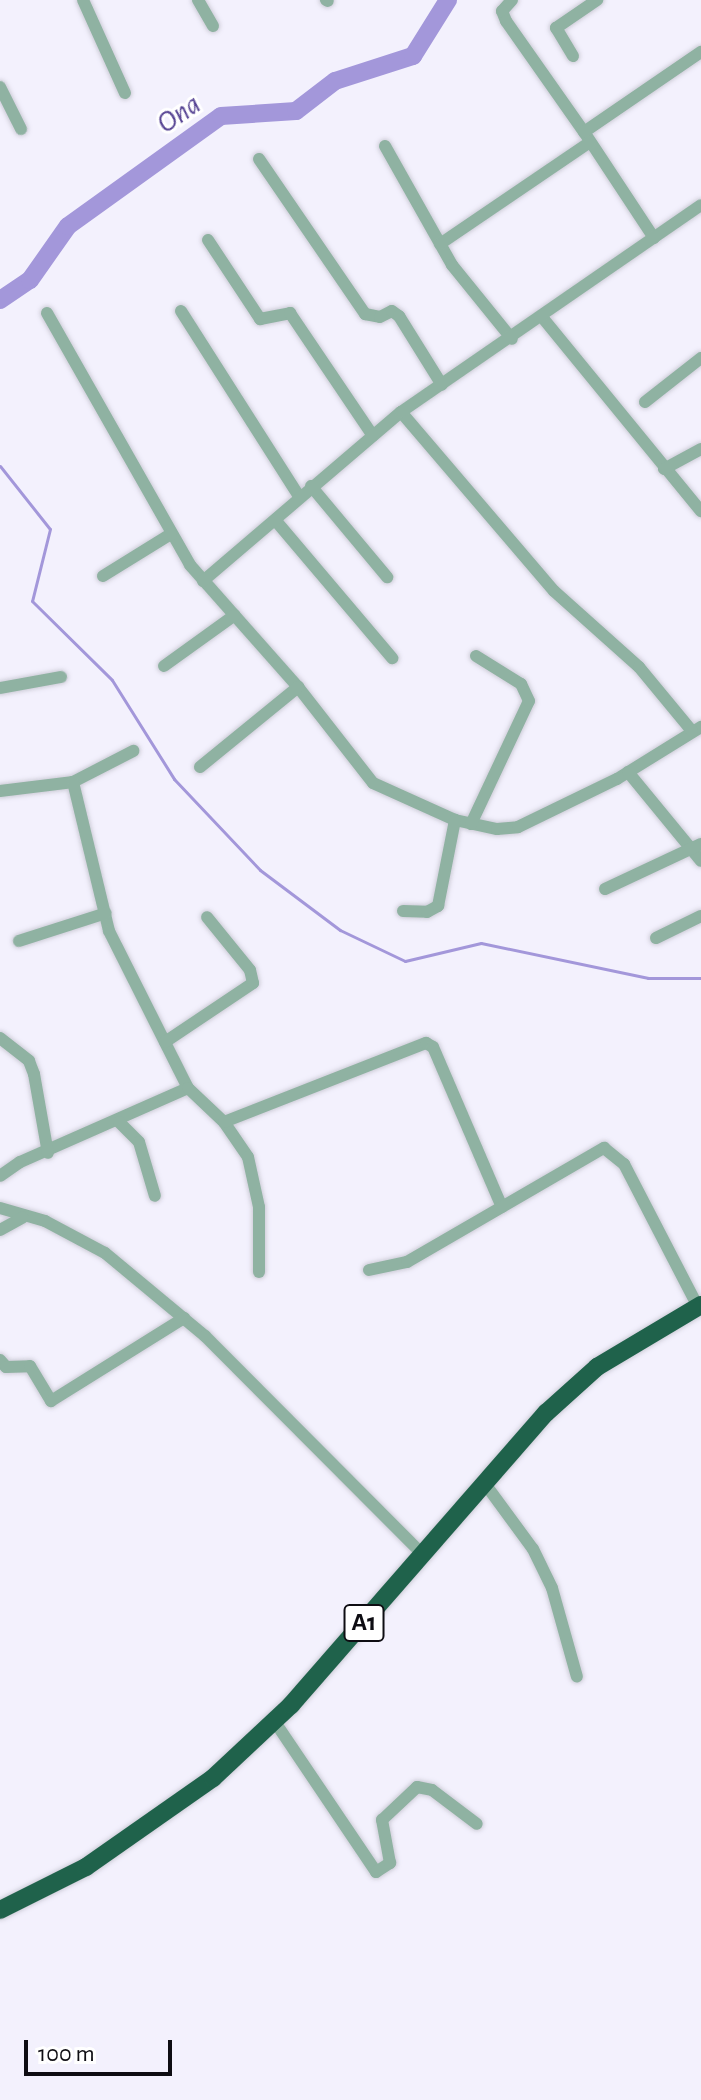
<!DOCTYPE html>
<html>
<head>
<meta charset="utf-8">
<style>
  body { margin:0 }
  #map { position:relative; width:701px; height:2100px; overflow:hidden; background:#f3f1fd; font-family:"Alegreya Sans",sans-serif }
  div>[style] { position:absolute }
  .stream>* { height:3px; margin:-1.5px; padding:0 1.5px; transform-origin:1.5px; border-radius:1.5px; background:#a397da }
  .river>* { height:18px; margin:-9px; padding:0 9px; transform-origin:9px; border-radius:9px; background:#a397da }
  .roads { filter:drop-shadow(0 0 2px #cecdd8) drop-shadow(0 0 2px #cecdd8) }
  .minor>* { height:12px; margin:-6px; padding:0 6px; transform-origin:6px; border-radius:6px; background:#8fb2a2 }
  .highway>* { height:18px; margin:-9px; padding:0 9px; transform-origin:9px; border-radius:9px; background:#1f624b }
  span { translate:-50% -50%; white-space:nowrap; text-align:center; line-height:1.15; -webkit-text-stroke:6px #fff; paint-order:stroke }
  .shield-label span { padding:2px 6px; background:#fff; border:2px solid; border-radius:6px; -webkit-text-stroke-width:0 }
  .shield-label { font-size:26px; color:#0e0d13; font-weight:700 }
  .water-label { font-size:30px; color:#564393; font-style:italic }
  .scale { position:absolute; left:24px; top:2040px; width:148px; height:36px; box-sizing:border-box; border:4px solid #0e0d13; border-top:0; padding-left:10px; font-size:24px; line-height:28px; white-space:nowrap; color:#0e0d13; -webkit-text-stroke:6px #fff; paint-order:stroke }
</style>
</head>
<body>
<div id="map">
  <div class="stream">
    <div style="left:0;top:466px;width:80px;rotate:51.6deg"></div>
    <div style="left:50px;top:529px;width:74px;rotate:104deg"></div>
    <div style="left:32px;top:601px;width:112px;rotate:44.6deg"></div>
    <div style="left:112px;top:680px;width:117px;rotate:57.9deg"></div>
    <div style="left:174px;top:779px;width:125px;rotate:46.6deg"></div>
    <div style="left:260px;top:870px;width:100px;rotate:36.9deg"></div>
    <div style="left:340px;top:930px;width:72px;rotate:25.5deg"></div>
    <div style="left:405px;top:961px;width:78px;rotate:-13.3deg"></div>
    <div style="left:481px;top:943px;width:171px;rotate:11.8deg"></div>
    <div style="left:648px;top:978px;width:53px"></div>
  </div>
  <div class="river">
    <div style="left:0;top:300px;width:36px;rotate:-34deg"></div>
    <div style="left:30px;top:280px;width:66px;rotate:-54.9deg"></div>
    <div style="left:68px;top:226px;width:188px;rotate:-35.7deg"></div>
    <div style="left:221px;top:116px;width:75px;rotate:-3.8deg"></div>
    <div style="left:296px;top:111px;width:49px;rotate:-37.6deg"></div>
    <div style="left:335px;top:81px;width:82px;rotate:-17.8deg"></div>
    <div style="left:413px;top:56px;width:66px;rotate:-58deg"></div>
  </div>
  <div class="roads">
    <div class="minor">
      <div style="left:83px;top:0;width:102px;rotate:65.7deg"></div>
      <div style="left:198px;top:0;width:30px;rotate:60deg"></div>
      <div style="left:326px;top:0;width:2px;rotate:27deg"></div>
      <div style="left:512px;top:0;width:15px;rotate:132deg"></div>
      <div style="left:502px;top:11px;width:11px;rotate:68deg"></div>
      <div style="left:506px;top:21px;width:136px;rotate:54.9deg"></div>
      <div style="left:573px;top:56px;width:33px;rotate:-121deg"></div>
      <div style="left:556px;top:28px;width:50px;rotate:-34.3deg"></div>
      <div style="left:0;top:87px;width:47px;rotate:63.4deg"></div>
      <div style="left:385px;top:146px;width:137px;rotate:60.6deg"></div>
      <div style="left:452px;top:265px;width:95px;rotate:51deg"></div>
      <div style="left:259px;top:159px;width:188px;rotate:55.6deg"></div>
      <div style="left:365px;top:314px;width:15px;rotate:11deg"></div>
      <div style="left:380px;top:317px;width:13px;rotate:-27deg"></div>
      <div style="left:392px;top:311px;width:9px;rotate:36deg"></div>
      <div style="left:399px;top:316px;width:81px;rotate:58.1deg"></div>
      <div style="left:654px;top:238px;width:127px;rotate:-123.4deg"></div>
      <div style="left:584px;top:132px;width:142px;rotate:-34.4deg"></div>
      <div style="left:208px;top:240px;width:95px;rotate:56.6deg"></div>
      <div style="left:260px;top:319px;width:31px;rotate:-11deg"></div>
      <div style="left:290px;top:313px;width:148px;rotate:56deg"></div>
      <div style="left:440px;top:244px;width:181px;rotate:-34.2deg"></div>
      <div style="left:181px;top:311px;width:219px;rotate:57.5deg"></div>
      <div style="left:47px;top:313px;width:290px;rotate:60.4deg"></div>
      <div style="left:190px;top:565px;width:163px;rotate:48.5deg"></div>
      <div style="left:298px;top:687px;width:122px;rotate:52deg"></div>
      <div style="left:373px;top:783px;width:90px;rotate:24.3deg"></div>
      <div style="left:455px;top:820px;width:43px;rotate:12.1deg"></div>
      <div style="left:497px;top:829px;width:21px;rotate:-5deg"></div>
      <div style="left:518px;top:827px;width:110px;rotate:-25.9deg"></div>
      <div style="left:617px;top:779px;width:99px;rotate:-31.8deg"></div>
      <div style="left:542px;top:317px;width:251px;rotate:50.7deg"></div>
      <div style="left:645px;top:402px;width:71px;rotate:-38.2deg"></div>
      <div style="left:401px;top:412px;width:235px;rotate:49.5deg"></div>
      <div style="left:554px;top:591px;width:114px;rotate:41.8deg"></div>
      <div style="left:639px;top:667px;width:83px;rotate:50.4deg"></div>
      <div style="left:664px;top:469px;width:42px;rotate:-28.4deg"></div>
      <div style="left:311px;top:486px;width:119px;rotate:50.1deg"></div>
      <div style="left:276px;top:521px;width:180px;rotate:49.7deg"></div>
      <div style="left:103px;top:576px;width:80px;rotate:-31.7deg"></div>
      <div style="left:203px;top:581px;width:260px;rotate:-40.5deg"></div>
      <div style="left:401px;top:412px;width:364px;rotate:-34.6deg"></div>
      <div style="left:164px;top:666px;width:87px;rotate:-35.7deg"></div>
      <div style="left:0;top:688px;width:62px;rotate:-10.2deg"></div>
      <div style="left:200px;top:767px;width:127px;rotate:-39.2deg"></div>
      <div style="left:628px;top:772px;width:115px;rotate:50.6deg"></div>
      <div style="left:73px;top:782px;width:68px;rotate:-27.3deg"></div>
      <div style="left:0;top:791px;width:74px;rotate:-7deg"></div>
      <div style="left:73px;top:782px;width:153px;rotate:76.4deg"></div>
      <div style="left:109px;top:931px;width:176px;rotate:63.3deg"></div>
      <div style="left:188px;top:1088px;width:184px;rotate:156.2deg"></div>
      <div style="left:20px;top:1162px;width:24px;rotate:145deg"></div>
      <div style="left:471px;top:824px;width:136px;rotate:-64.8deg"></div>
      <div style="left:529px;top:701px;width:19px;rotate:-115deg"></div>
      <div style="left:521px;top:684px;width:53px;rotate:-148.1deg"></div>
      <div style="left:605px;top:889px;width:106px;rotate:-25.1deg"></div>
      <div style="left:403px;top:911px;width:24px;rotate:2deg"></div>
      <div style="left:427px;top:912px;width:13px;rotate:-29deg"></div>
      <div style="left:438px;top:906px;width:88px;rotate:-78.8deg"></div>
      <div style="left:656px;top:938px;width:50px;rotate:-26.1deg"></div>
      <div style="left:19px;top:941px;width:91px;rotate:-17.8deg"></div>
      <div style="left:0;top:1038px;width:37px;rotate:38deg"></div>
      <div style="left:29px;top:1061px;width:14px;rotate:69deg"></div>
      <div style="left:34px;top:1074px;width:80px;rotate:80deg"></div>
      <div style="left:165px;top:1042px;width:106px;rotate:-33.8deg"></div>
      <div style="left:253px;top:983px;width:13px;rotate:-103deg"></div>
      <div style="left:250px;top:970px;width:68px;rotate:-129.1deg"></div>
      <div style="left:188px;top:1088px;width:50px;rotate:43.4deg"></div>
      <div style="left:224px;top:1122px;width:42px;rotate:55.6deg"></div>
      <div style="left:248px;top:1157px;width:51px;rotate:77.6deg"></div>
      <div style="left:259px;top:1207px;width:65px;rotate:90deg"></div>
      <div style="left:119px;top:1122px;width:28px;rotate:45deg"></div>
      <div style="left:139px;top:1142px;width:56px;rotate:73.5deg"></div>
      <div style="left:224px;top:1122px;width:217px;rotate:-21.4deg"></div>
      <div style="left:426px;top:1043px;width:8px;rotate:30deg"></div>
      <div style="left:433px;top:1047px;width:174px;rotate:66.7deg"></div>
      <div style="left:0;top:1208px;width:47px;rotate:16.1deg"></div>
      <div style="left:45px;top:1221px;width:68px;rotate:28.1deg"></div>
      <div style="left:105px;top:1253px;width:130px;rotate:39.7deg"></div>
      <div style="left:205px;top:1336px;width:309px;rotate:45.1deg"></div>
      <div style="left:0;top:1230px;width:26px;rotate:-29deg"></div>
      <div style="left:369px;top:1270px;width:39px;rotate:-12deg"></div>
      <div style="left:407px;top:1262px;width:228px;rotate:-30.1deg"></div>
      <div style="left:604px;top:1148px;width:26px;rotate:39deg"></div>
      <div style="left:624px;top:1164px;width:161px;rotate:62.6deg"></div>
      <div style="left:0;top:1360px;width:9px;rotate:49deg"></div>
      <div style="left:6px;top:1367px;width:24px;rotate:-2deg"></div>
      <div style="left:30px;top:1366px;width:41px;rotate:59deg"></div>
      <div style="left:51px;top:1401px;width:157px;rotate:-32deg"></div>
      <div style="left:483px;top:1481px;width:84px;rotate:53.7deg"></div>
      <div style="left:533px;top:1549px;width:43px;rotate:64deg"></div>
      <div style="left:552px;top:1588px;width:92px;rotate:74.3deg"></div>
      <div style="left:275px;top:1722px;width:181px;rotate:56deg"></div>
      <div style="left:376px;top:1872px;width:17px;rotate:-33deg"></div>
      <div style="left:390px;top:1863px;width:44px;rotate:-100.5deg"></div>
      <div style="left:382px;top:1820px;width:48px;rotate:-43.3deg"></div>
      <div style="left:417px;top:1787px;width:15px;rotate:11deg"></div>
      <div style="left:432px;top:1790px;width:56px;rotate:37.1deg"></div>
    </div>
    <div class="highway">
      <div style="left:0;top:1910px;width:96px;rotate:-26.6deg"></div>
      <div style="left:86px;top:1867px;width:155px;rotate:-35deg"></div>
      <div style="left:213px;top:1778px;width:107px;rotate:-43.1deg"></div>
      <div style="left:291px;top:1705px;width:388px;rotate:-48.9deg"></div>
      <div style="left:546px;top:1413px;width:69px;rotate:-42deg"></div>
      <div style="left:597px;top:1367px;width:121px;rotate:-30.8deg"></div>
    </div>
  </div>
  <div class="shield-label">
    <span style="left:364px;top:1623px">A1</span>
  </div>
  <div class="water-label">
    <span style="left:179px;top:114px;rotate:-34deg">Ona</span>
  </div>
  <div class="scale">100 m</div>
</div>
</body>
</html>
